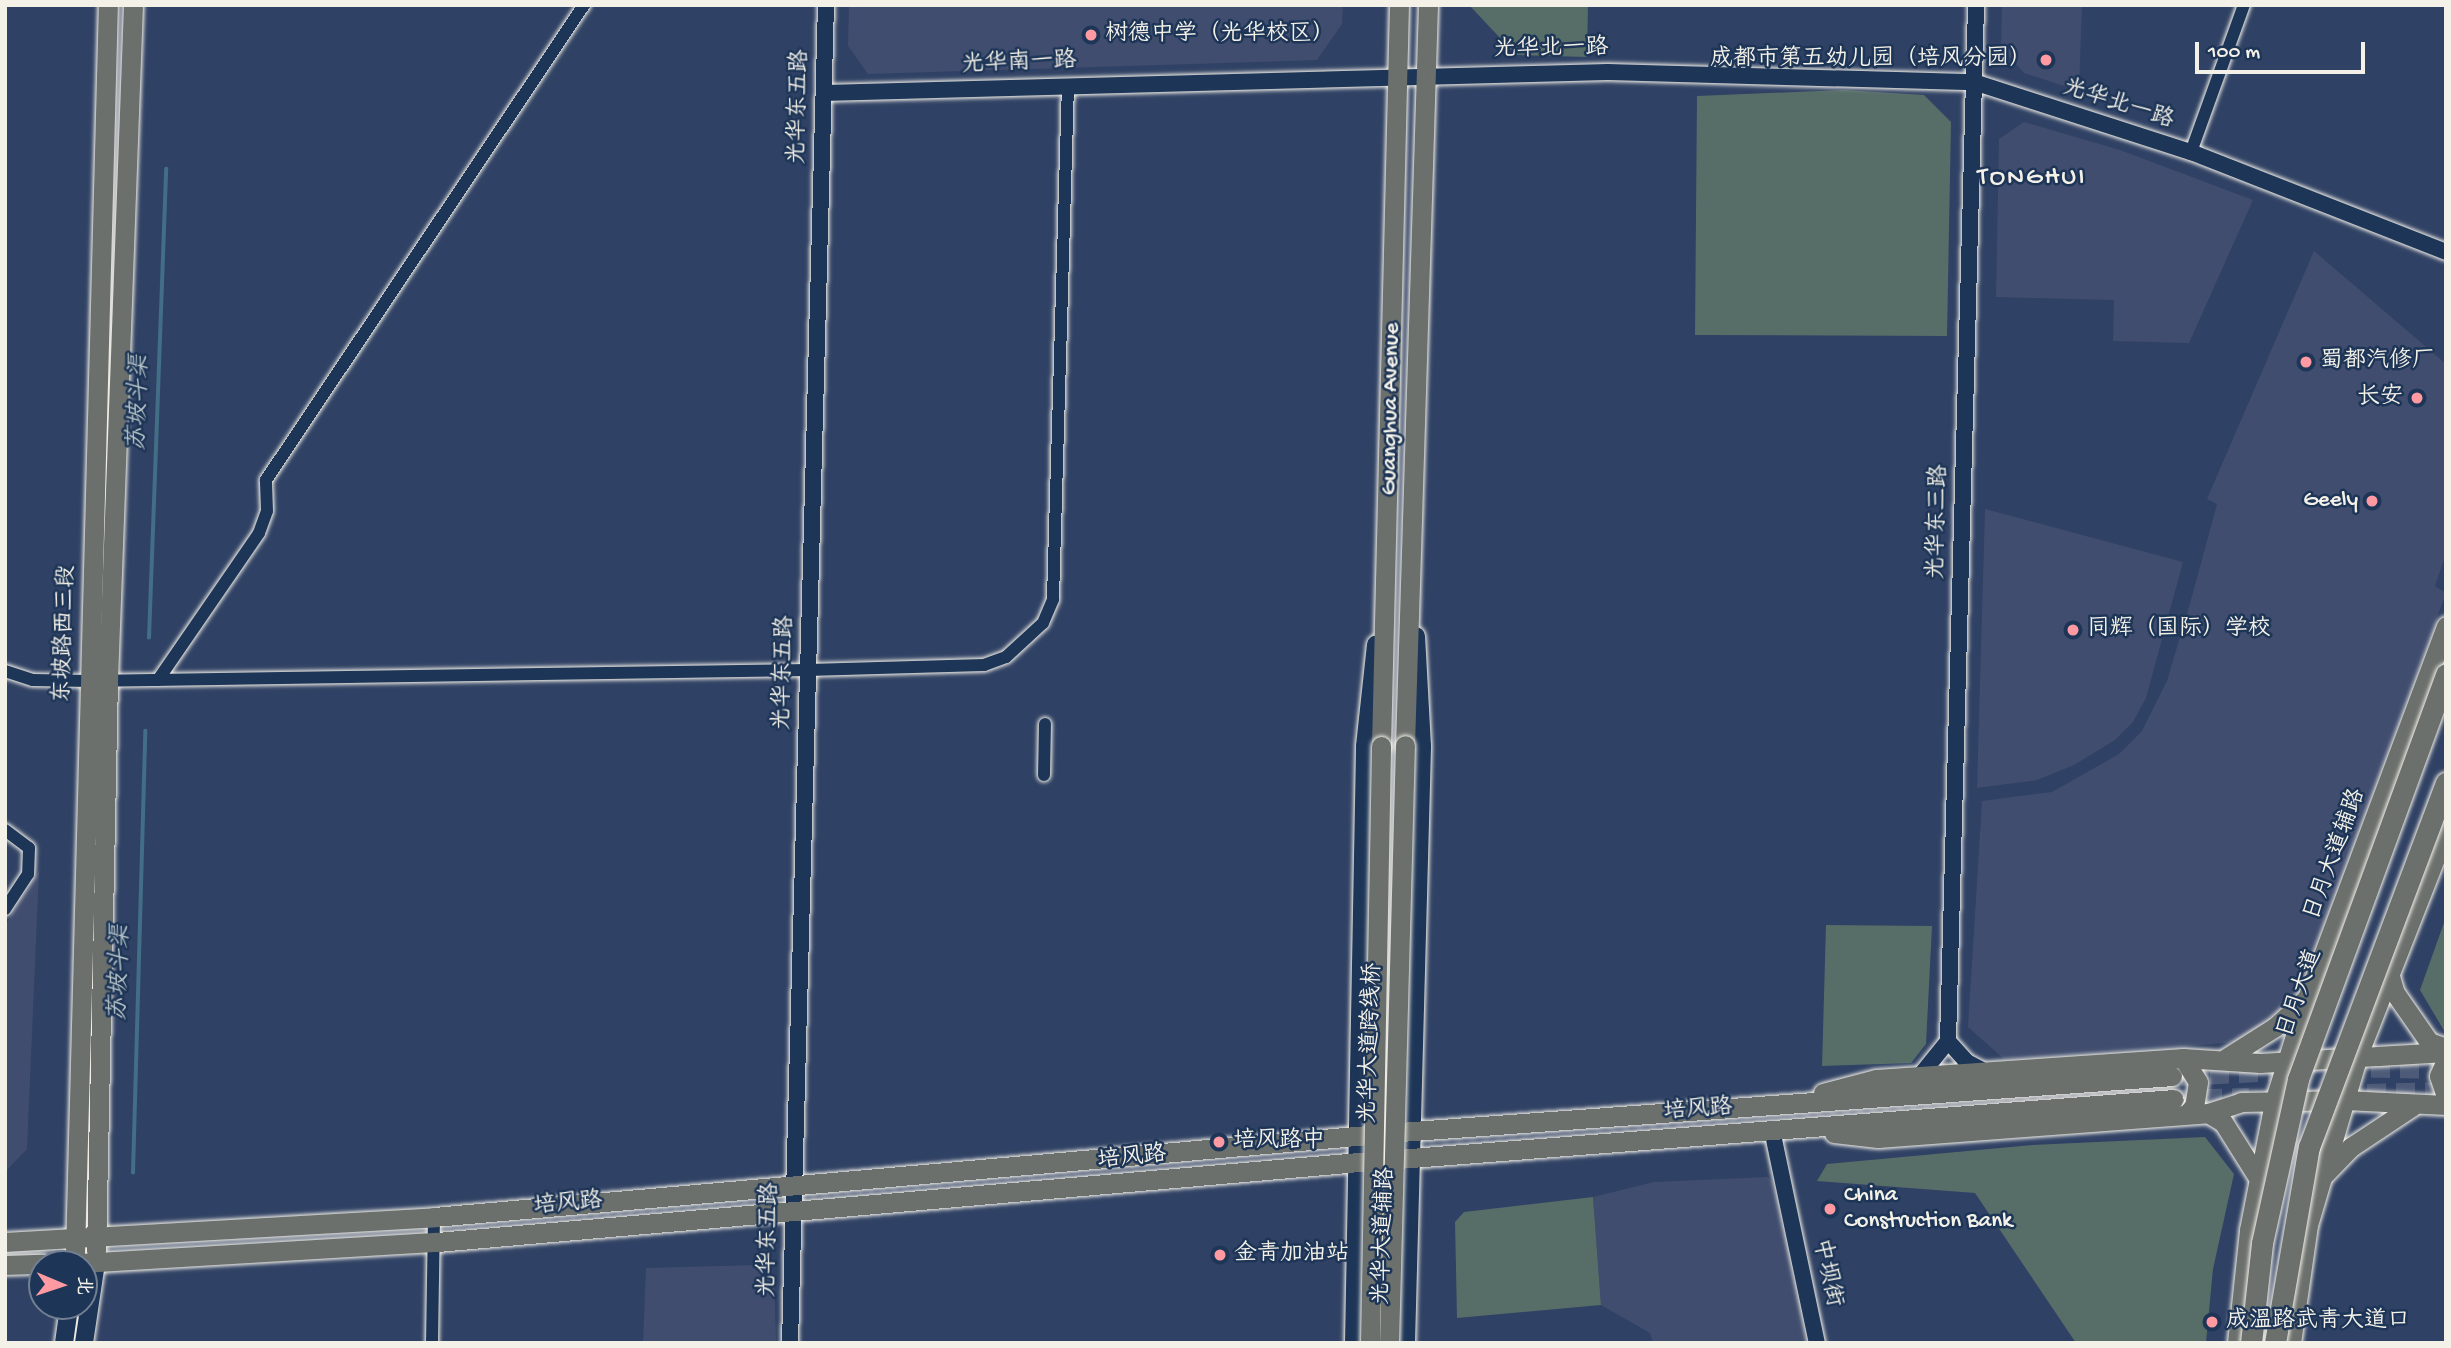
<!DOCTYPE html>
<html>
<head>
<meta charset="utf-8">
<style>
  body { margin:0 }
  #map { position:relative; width:2451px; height:1348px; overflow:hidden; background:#2f4164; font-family:"Gochi Hand","LXGW WenKai TC",sans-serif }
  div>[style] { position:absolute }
  .built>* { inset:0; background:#404d6f }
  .green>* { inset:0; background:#576d68 }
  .stream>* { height:3.5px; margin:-1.75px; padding:0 1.75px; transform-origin:1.75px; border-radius:1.75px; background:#426e87 }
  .primary-tunnel>* { height:19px; margin-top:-9.5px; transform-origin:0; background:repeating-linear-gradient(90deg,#4d5b78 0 19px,transparent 0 29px) }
  .roads { filter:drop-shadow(0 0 2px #f4f1e8) drop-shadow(0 0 2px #f4f1e8) }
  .minor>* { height:12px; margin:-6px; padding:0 6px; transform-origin:6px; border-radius:6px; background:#1d3557 }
  .tertiary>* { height:16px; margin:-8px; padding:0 8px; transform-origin:8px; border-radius:8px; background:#1d3557 }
  .secondary>* { height:18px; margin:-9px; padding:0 9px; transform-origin:9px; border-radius:9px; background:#1d3557 }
  .primary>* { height:19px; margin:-9.5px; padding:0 9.5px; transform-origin:9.5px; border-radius:9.5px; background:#6b706d }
  .bridges { filter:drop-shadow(0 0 2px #f4f1e8) drop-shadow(0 0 2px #f4f1e8) }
  .primary-bridge>* { height:19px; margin:-9.5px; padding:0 9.5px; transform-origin:9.5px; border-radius:9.5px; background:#6b706d }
  .trunk-bridge>* { height:21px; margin:-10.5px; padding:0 10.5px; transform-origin:10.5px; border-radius:10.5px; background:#6b706d }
  .dots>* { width:19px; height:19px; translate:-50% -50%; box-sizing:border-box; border:4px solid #1d3557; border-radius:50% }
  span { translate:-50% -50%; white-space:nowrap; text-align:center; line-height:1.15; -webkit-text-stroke:5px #1d3557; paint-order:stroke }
  .poi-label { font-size:23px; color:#f4f1e8 }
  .left { translate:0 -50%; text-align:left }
  .right { translate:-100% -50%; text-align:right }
  .street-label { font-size:23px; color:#f4f1e8 }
  .water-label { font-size:24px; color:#b6c3c6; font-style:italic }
  .quarter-label { font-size:26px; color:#f4f1e8; letter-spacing:2px }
  .frame { position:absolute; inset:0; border:7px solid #f4f1e8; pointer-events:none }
  .north { position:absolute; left:28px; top:1250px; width:70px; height:70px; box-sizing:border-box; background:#1d3557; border:2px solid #738091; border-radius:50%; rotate:92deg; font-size:19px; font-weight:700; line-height:28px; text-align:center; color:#f4f1e8 }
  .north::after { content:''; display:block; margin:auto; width:24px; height:32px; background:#ff9aa2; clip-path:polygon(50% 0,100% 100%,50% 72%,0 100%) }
  .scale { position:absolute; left:2195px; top:42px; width:170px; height:32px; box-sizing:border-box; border:4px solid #f4f1e8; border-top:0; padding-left:9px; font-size:21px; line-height:24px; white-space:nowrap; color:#f4f1e8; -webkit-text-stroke:5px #1d3557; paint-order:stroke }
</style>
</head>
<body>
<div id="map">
  <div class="built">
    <div style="clip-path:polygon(849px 5px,1343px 5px,1342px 24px,1317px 60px,868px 74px,848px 46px)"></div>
    <div style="clip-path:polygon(2002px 5px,2082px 5px,2079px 91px,2024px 73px,2001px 47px)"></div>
    <div style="clip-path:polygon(2024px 122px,2120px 150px,2253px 200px,2189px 343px,2113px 341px,2114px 300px,1996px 297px,1999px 139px)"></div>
    <div style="clip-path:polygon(2314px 251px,2446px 364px,2446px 554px,2435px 586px,2446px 593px,2296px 996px,2240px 1042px,2004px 1059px,1968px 1027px,1982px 801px,2052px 792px,2119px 754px,2142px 731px,2167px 681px,2191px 600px,2217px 504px,2207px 499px)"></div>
    <div style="clip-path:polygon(1985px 509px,2183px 562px,2146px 698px,2133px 722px,2115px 740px,2074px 765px,2037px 780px,1977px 788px)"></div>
    <div style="clip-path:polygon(39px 871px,27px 1149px,5px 1172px,5px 926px)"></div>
    <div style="clip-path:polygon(1767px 1177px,1772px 1181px,1807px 1343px,1653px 1343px,1650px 1333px,1601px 1305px,1593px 1197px,1654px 1182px)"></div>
    <div style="clip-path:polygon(758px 1265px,774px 1278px,776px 1343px,643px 1343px,646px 1268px)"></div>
  </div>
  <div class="green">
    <div style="clip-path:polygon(1588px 5px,1587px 57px,1516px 55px,1470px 6px)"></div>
    <div style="clip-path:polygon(1844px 90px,1924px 95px,1951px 122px,1947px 336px,1695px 335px,1697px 96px)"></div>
    <div style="clip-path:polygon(2446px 917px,2446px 1034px,2420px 990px)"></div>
    <div style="clip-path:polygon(1826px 925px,1932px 926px,1926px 1044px,1911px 1063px,1822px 1066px)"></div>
    <div style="clip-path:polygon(2205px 1137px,2234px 1174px,2213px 1269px,2206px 1343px,2076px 1343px,1975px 1193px,1817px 1181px,1827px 1164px,2032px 1145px)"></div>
    <div style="clip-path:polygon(1593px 1197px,1601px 1305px,1457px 1318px,1455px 1222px,1464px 1212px)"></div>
  </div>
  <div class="stream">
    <div style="left:149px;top:638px;width:469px;rotate:-87.9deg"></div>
    <div style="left:133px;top:1173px;width:442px;rotate:-88.4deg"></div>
  </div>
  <div class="primary-tunnel">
    <div style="left:2342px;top:1067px;width:104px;rotate:1.1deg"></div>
    <div style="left:2181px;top:1076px;width:96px;rotate:-3deg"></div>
    <div style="left:2367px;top:1093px;width:79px;rotate:-1.5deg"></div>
    <div style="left:2174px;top:1099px;width:75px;rotate:-1.5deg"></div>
  </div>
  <div class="roads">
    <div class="minor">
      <div style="left:2191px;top:152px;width:156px;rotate:-70.2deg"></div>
      <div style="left:5px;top:671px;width:29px;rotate:18deg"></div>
      <div style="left:33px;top:680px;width:55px;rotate:1deg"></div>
      <div style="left:88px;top:681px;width:720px;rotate:-0.88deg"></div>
      <div style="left:808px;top:670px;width:176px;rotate:-1.6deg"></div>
      <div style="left:984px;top:665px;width:23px;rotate:-20deg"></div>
      <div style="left:1006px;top:657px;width:50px;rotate:-42.6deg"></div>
      <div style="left:1043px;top:623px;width:26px;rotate:-67deg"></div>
      <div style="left:1053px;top:599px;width:514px;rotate:-88.33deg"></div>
      <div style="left:158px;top:680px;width:178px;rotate:-55.5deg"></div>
      <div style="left:259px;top:533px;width:23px;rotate:-70deg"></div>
      <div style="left:267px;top:511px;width:31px;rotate:-92deg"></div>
      <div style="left:266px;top:480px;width:572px;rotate:-56.2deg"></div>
      <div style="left:1044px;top:775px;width:51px;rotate:-88.9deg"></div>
      <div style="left:5px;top:830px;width:30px;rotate:37deg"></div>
      <div style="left:29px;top:848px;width:26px;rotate:92deg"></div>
      <div style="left:28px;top:874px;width:42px;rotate:123.3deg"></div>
      <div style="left:432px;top:1343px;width:126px;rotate:-89.1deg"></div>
    </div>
    <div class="tertiary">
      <div style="left:824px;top:93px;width:784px;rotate:-1.53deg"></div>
      <div style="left:1608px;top:72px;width:366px;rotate:1.6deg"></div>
      <div style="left:1974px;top:82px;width:228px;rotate:17.9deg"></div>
      <div style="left:2191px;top:152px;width:274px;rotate:21.4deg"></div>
      <div style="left:1948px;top:1041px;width:28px;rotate:48deg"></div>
      <div style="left:1967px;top:1062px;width:21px;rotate:28deg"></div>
      <div style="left:1919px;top:1077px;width:46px;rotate:-51.1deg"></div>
      <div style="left:1948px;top:1041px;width:1036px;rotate:-88.45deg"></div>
      <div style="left:1772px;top:1130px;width:218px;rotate:78.1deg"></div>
      <div style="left:790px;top:1343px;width:1338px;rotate:-88.46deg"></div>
    </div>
    <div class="secondary">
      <div style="left:64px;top:1343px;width:37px;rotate:-82deg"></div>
      <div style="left:84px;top:1343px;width:81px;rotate:-81.5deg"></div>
      <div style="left:1354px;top:1343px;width:597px;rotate:-88.94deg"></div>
      <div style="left:1365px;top:746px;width:102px;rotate:-83.8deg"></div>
      <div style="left:1406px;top:1343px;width:597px;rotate:-88.46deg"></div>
      <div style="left:1422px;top:746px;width:110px;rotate:-93.1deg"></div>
    </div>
    <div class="primary">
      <div style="left:1405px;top:745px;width:740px;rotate:-88.22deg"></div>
      <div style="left:1381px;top:746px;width:741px;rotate:-88.61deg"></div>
      <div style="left:2390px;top:976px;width:18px;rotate:74deg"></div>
      <div style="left:2395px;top:993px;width:60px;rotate:55.2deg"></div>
      <div style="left:2429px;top:1042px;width:18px;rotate:19deg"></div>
      <div style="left:2183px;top:1058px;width:28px;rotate:58deg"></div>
      <div style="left:2198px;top:1082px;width:24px;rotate:99deg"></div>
      <div style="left:2194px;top:1106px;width:11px;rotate:131deg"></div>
      <div style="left:2226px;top:1058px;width:58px;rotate:-32.3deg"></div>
      <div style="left:2275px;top:1027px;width:42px;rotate:-42.1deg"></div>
      <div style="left:2446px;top:1060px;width:17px;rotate:114deg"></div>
      <div style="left:2439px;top:1076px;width:21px;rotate:71deg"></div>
      <div style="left:1823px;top:1093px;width:55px;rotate:-14.8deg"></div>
      <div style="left:1876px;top:1079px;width:308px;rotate:-3.9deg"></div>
      <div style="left:2183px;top:1058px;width:77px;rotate:3.7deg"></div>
      <div style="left:2260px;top:1063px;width:186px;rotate:-3.4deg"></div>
      <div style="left:2208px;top:1113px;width:17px;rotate:31deg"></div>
      <div style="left:2223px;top:1122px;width:64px;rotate:57.8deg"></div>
      <div style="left:1834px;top:1133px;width:44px;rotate:6.5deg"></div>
      <div style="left:1878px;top:1138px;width:331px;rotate:-4.3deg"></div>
      <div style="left:2208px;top:1113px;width:35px;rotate:-18deg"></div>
      <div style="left:2241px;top:1102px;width:104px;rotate:-1.1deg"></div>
      <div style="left:2345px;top:1100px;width:101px;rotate:2.8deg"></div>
      <div style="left:2324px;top:1175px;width:39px;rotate:-46deg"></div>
      <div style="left:2351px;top:1147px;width:74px;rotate:-33.5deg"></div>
      <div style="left:5px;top:1242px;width:430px;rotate:-3.3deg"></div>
      <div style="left:434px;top:1217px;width:983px;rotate:-5.02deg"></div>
      <div style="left:1413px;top:1131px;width:761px;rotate:-4.14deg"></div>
      <div style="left:96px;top:1251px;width:571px;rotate:-88.8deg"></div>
      <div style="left:108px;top:680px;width:675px;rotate:-87.88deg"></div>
      <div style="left:75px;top:1253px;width:1248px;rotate:-88.49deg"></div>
      <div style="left:64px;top:1264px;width:374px;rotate:-3.4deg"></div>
      <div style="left:437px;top:1242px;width:925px;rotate:-4.96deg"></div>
      <div style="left:1359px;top:1162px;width:817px;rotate:-4.42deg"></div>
      <div style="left:5px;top:1265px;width:37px;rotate:-2deg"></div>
      <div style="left:2237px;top:1343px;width:114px;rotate:-83.9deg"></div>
      <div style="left:2249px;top:1230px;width:130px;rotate:-78.9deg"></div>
      <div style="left:2274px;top:1102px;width:109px;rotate:-72.4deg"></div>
      <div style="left:2307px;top:998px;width:397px;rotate:-69.5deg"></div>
      <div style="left:2291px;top:1343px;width:119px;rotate:-81.8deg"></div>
      <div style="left:2308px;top:1225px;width:177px;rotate:-73.6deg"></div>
      <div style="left:2358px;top:1055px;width:241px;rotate:-68.6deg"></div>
    </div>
  </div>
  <div class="bridges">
    <div class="primary-bridge">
      <div style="left:1370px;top:1343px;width:597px;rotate:-88.94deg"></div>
      <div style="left:1389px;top:1343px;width:598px;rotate:-88.47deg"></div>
    </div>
    <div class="trunk-bridge">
      <div style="left:2251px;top:1343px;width:101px;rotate:-83.7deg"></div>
      <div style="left:2262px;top:1243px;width:168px;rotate:-77.6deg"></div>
      <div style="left:2298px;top:1079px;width:431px;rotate:-69.9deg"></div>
      <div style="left:2275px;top:1343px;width:199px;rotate:-80.2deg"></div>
      <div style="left:2309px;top:1147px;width:389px;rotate:-69.4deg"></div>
    </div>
  </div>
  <div class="dots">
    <div style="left:1091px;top:35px;background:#ff9aa2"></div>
    <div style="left:2046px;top:60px;background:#ff9aa2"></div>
    <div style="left:2306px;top:362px;background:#ff9aa2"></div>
    <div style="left:2417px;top:398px;background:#ff9aa2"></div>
    <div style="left:2372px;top:501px;background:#ff9aa2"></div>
    <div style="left:2073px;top:630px;background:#ff9aa2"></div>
    <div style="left:1219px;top:1142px;background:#ff9aa2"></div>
    <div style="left:1830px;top:1209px;background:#ff9aa2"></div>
    <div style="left:1220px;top:1255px;background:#ff9aa2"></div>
    <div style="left:2212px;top:1322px;background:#ff9aa2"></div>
  </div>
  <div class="poi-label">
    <span class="left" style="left:1105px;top:35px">树德中学（光华校区）</span>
    <span class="right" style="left:2032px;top:60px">成都市第五幼儿园（培风分园）</span>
    <span class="left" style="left:2320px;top:362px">蜀都汽修厂</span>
    <span class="right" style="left:2403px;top:398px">长安</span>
    <span class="right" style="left:2358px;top:501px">Geely</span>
    <span class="left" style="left:2087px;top:630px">同辉（国际）学校</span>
    <span class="left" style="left:1233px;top:1142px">培风路中</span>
    <span class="left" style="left:1844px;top:1209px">China<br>Construction Bank</span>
    <span class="left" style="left:1234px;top:1255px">金青加油站</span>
    <span class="left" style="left:2226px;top:1322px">成温路武青大道口</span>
  </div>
  <div class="street-label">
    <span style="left:1551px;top:50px;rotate:-1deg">光华北一路</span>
    <span style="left:1019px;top:64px;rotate:-2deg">光华南一路</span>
    <span style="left:2118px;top:105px;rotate:18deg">光华北一路</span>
    <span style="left:800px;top:107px;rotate:-88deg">光华东五路</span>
    <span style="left:1392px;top:409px;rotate:-89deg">Guanghua Avenue</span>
    <span style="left:1939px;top:522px;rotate:-88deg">光华东三路</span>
    <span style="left:66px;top:634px;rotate:-88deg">东坡路西三段</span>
    <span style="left:785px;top:673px;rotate:-88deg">光华东五路</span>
    <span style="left:2336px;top:855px;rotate:-70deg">日月大道辅路</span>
    <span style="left:2301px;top:994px;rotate:-71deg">日月大道</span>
    <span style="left:1372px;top:1043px;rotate:-88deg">光华大道跨线桥</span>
    <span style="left:1698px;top:1111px;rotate:-4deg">培风路</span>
    <span style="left:1132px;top:1159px;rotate:-6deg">培风路</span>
    <span style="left:568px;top:1205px;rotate:-5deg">培风路</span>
    <span style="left:1385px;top:1236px;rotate:-88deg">光华大道辅路</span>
    <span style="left:770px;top:1240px;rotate:-88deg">光华东五路</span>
    <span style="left:1826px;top:1273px;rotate:78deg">中坝街</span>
  </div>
  <div class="water-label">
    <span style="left:140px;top:403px;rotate:-88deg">苏坡斗渠</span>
    <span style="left:121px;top:973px;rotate:-88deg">苏坡斗渠</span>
  </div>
  <div class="quarter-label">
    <span style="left:2032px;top:179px">TONGHUI</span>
  </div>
  <div class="frame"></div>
  <div class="north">北</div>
  <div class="scale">100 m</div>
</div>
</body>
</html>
